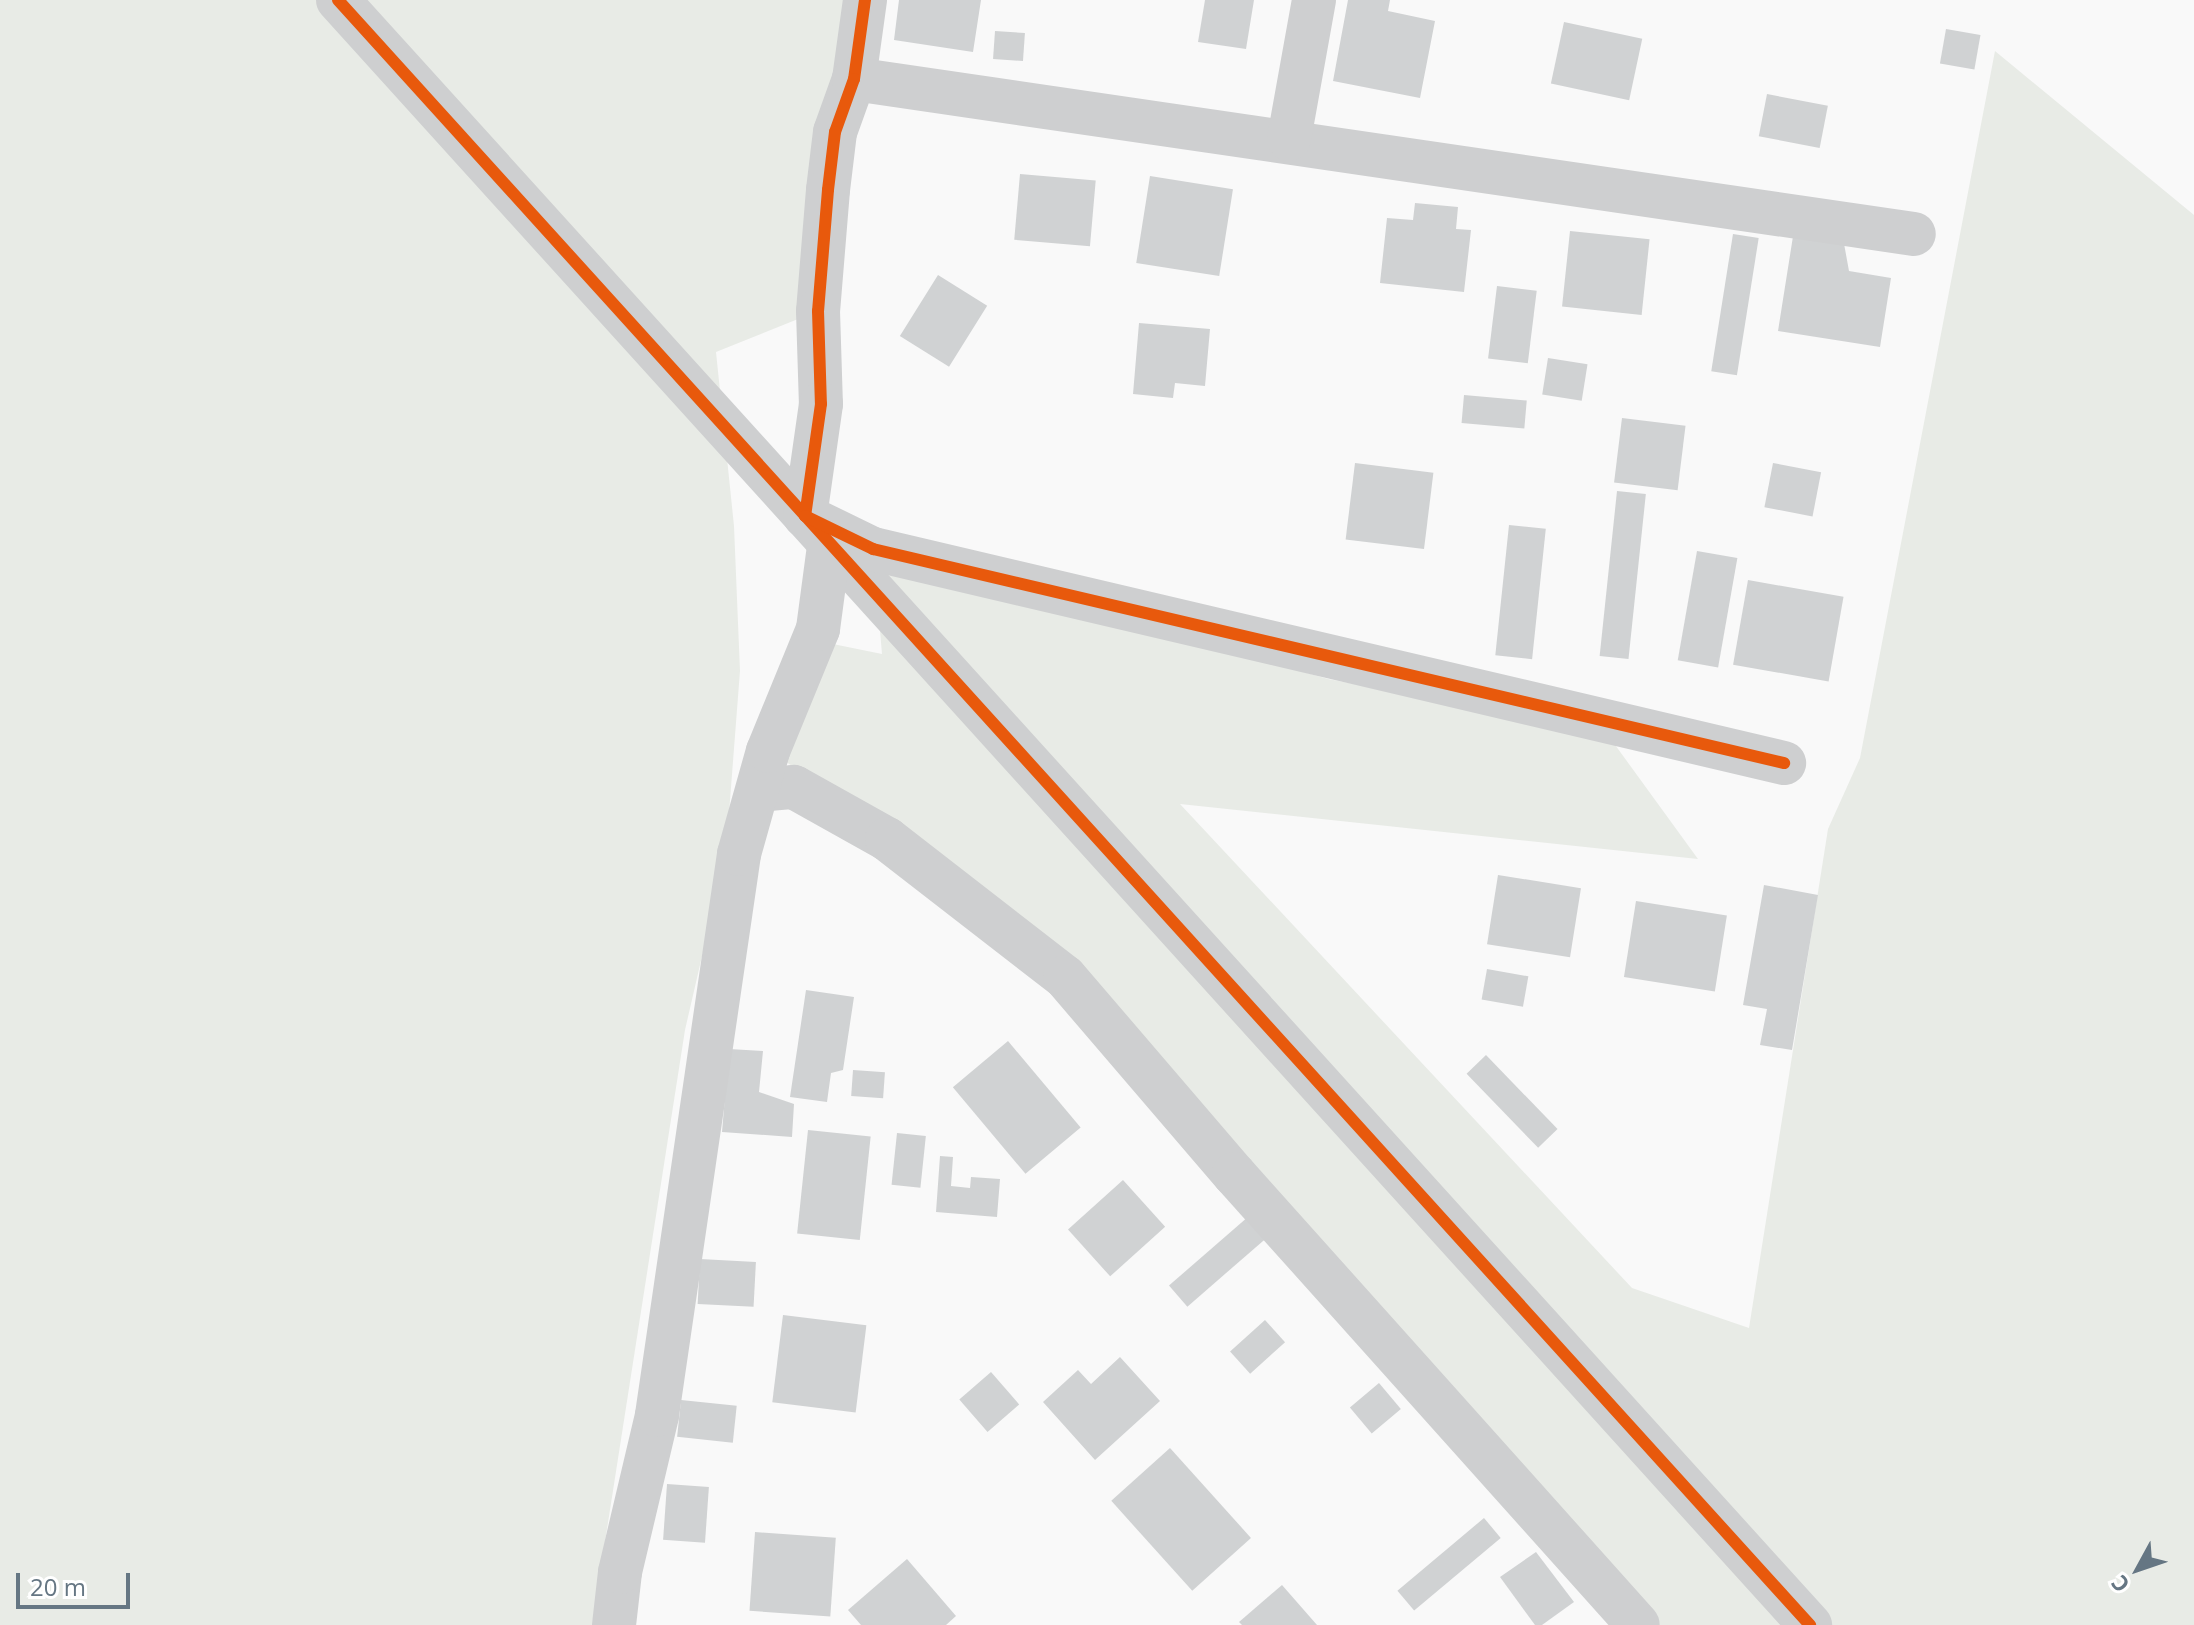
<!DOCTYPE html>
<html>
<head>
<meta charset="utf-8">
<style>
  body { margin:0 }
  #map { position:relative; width:2194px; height:1625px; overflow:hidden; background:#f9f9f9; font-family:"Open Sans",sans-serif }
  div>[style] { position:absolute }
  .green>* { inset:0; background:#e8ebe6 }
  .building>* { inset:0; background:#d0d2d3; transform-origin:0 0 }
  .minor>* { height:44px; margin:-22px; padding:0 22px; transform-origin:22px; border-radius:22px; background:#cecfd0 }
  .cycleway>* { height:12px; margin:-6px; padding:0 6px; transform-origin:6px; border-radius:6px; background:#e8590c }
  span { translate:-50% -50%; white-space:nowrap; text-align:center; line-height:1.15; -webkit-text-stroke:8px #fff; paint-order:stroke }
  .north { position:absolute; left:2098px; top:1529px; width:80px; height:80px; -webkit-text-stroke:6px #fff; paint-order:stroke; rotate:230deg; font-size:22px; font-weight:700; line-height:32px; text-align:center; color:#657683 }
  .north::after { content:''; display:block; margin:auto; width:28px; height:36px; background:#657683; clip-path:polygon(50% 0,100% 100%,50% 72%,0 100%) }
  .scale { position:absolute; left:16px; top:1573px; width:114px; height:36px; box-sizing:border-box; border:4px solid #657683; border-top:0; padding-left:10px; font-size:24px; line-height:28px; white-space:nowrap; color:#657683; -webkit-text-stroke:6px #fff; paint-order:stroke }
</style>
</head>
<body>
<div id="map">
  <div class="green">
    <div style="clip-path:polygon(0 0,865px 0,818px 311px,716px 352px,734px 526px,740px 671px,726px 852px,685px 1030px,592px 1625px,0 1625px)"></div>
    <div style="clip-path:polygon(1995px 51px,2194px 215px,2194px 1625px,1644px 1625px,976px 881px,778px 757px,823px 642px,882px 654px,873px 549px,1328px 679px,1605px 731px,1698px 859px,1180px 804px,1632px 1288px,1749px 1328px,1828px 829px,1860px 758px)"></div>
  </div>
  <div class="building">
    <div style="clip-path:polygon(899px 0,981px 0,973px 52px,894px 40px)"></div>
    <div style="clip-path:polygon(1205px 0,1254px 0,1246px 49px,1198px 42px)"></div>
    <div style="clip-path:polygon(1348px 0,1390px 0,1388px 11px,1435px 21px,1420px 98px,1333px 81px)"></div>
    <div style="left:1564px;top:22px;width:80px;height:63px;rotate:12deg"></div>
    <div style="left:1946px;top:29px;width:35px;height:35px;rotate:10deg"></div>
    <div style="left:995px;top:31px;width:30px;height:28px;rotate:4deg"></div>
    <div style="left:1767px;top:94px;width:62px;height:43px;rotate:11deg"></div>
    <div style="left:1020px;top:174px;width:76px;height:66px;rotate:5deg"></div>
    <div style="left:1150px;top:176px;width:84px;height:88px;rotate:9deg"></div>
    <div style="clip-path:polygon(1415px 203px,1458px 207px,1456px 229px,1471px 230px,1464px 292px,1380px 283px,1387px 218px,1413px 220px)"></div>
    <div style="clip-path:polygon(1794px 230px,1843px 238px,1849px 271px,1891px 278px,1880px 347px,1778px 331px)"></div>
    <div style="left:1570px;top:231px;width:80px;height:76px;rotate:6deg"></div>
    <div style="left:1733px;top:234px;width:26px;height:139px;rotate:9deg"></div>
    <div style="left:938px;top:275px;width:58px;height:72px;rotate:32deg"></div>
    <div style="left:1497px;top:286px;width:40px;height:73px;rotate:7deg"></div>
    <div style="clip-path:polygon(1139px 323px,1210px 329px,1205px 386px,1175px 383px,1173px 398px,1133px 394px)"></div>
    <div style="left:1548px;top:358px;width:40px;height:37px;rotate:9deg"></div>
    <div style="left:1464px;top:395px;width:63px;height:28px;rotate:5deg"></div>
    <div style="left:1622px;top:418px;width:64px;height:65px;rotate:7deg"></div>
    <div style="left:1355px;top:463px;width:79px;height:77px;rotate:7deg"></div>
    <div style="left:1773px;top:463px;width:49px;height:45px;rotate:11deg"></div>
    <div style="left:1617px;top:491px;width:29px;height:166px;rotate:6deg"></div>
    <div style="left:1509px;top:525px;width:37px;height:131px;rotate:6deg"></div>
    <div style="left:1697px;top:551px;width:41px;height:111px;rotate:10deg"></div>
    <div style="left:1748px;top:580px;width:97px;height:86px;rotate:10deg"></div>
    <div style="left:1498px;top:875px;width:84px;height:70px;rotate:9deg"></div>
    <div style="clip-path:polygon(1764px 885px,1818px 895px,1792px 1050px,1760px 1045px,1767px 1009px,1743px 1005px)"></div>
    <div style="left:1636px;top:901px;width:92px;height:77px;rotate:9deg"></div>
    <div style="left:1487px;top:969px;width:42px;height:31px;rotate:10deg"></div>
    <div style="clip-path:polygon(806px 990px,854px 997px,843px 1070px,831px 1073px,827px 1102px,790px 1097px)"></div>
    <div style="left:1008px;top:1041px;width:113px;height:72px;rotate:50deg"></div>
    <div style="clip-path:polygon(729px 1049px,763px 1051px,759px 1092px,794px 1104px,792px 1137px,722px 1132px)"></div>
    <div style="left:1486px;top:1055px;width:103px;height:27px;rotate:46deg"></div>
    <div style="left:853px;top:1070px;width:32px;height:26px;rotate:4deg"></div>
    <div style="left:808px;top:1130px;width:63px;height:104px;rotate:6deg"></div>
    <div style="left:897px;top:1133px;width:29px;height:52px;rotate:6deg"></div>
    <div style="clip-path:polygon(940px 1156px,953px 1157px,951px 1186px,970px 1188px,971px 1177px,1000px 1179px,997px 1217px,936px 1212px)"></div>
    <div style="left:1123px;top:1180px;width:63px;height:74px;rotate:48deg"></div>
    <div style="left:1249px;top:1216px;width:28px;height:106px;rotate:49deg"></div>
    <div style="left:700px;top:1259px;width:56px;height:45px;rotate:3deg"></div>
    <div style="left:783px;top:1315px;width:84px;height:88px;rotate:7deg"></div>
    <div style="left:1265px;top:1320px;width:30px;height:47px;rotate:48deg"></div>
    <div style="clip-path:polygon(1120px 1357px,1160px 1401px,1095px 1460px,1043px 1402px,1078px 1370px,1091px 1384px)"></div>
    <div style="left:991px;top:1372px;width:43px;height:42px;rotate:49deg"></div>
    <div style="left:1379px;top:1383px;width:34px;height:38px;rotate:50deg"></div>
    <div style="left:681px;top:1400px;width:56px;height:37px;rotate:6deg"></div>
    <div style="left:1170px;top:1448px;width:121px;height:79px;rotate:48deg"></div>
    <div style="left:667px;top:1484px;width:42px;height:56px;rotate:4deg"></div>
    <div style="left:1484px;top:1518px;width:26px;height:113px;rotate:50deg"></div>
    <div style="left:755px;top:1532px;width:81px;height:79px;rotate:4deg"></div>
    <div style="clip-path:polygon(1536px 1552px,1574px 1602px,1542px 1625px,1535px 1625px,1500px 1577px)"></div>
    <div style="clip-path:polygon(907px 1559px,956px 1616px,946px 1625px,861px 1625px,848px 1610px)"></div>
    <div style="clip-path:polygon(1282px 1585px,1317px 1625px,1242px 1625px,1239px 1622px)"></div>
  </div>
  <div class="minor">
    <div style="left:338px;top:0;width:2193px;rotate:47.83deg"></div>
    <div style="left:865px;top:0;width:80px;rotate:97.9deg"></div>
    <div style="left:854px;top:79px;width:56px;rotate:109.7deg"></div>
    <div style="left:835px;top:132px;width:58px;rotate:96.9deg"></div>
    <div style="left:828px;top:190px;width:121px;rotate:94.7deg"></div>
    <div style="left:818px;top:311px;width:93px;rotate:88.2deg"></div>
    <div style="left:821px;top:404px;width:113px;rotate:98.1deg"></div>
    <div style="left:805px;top:516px;width:76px;rotate:25.9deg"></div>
    <div style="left:873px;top:549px;width:936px;rotate:13.22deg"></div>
    <div style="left:854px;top:79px;width:1071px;rotate:8.32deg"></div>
    <div style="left:1289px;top:139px;width:141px;rotate:-79.8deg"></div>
    <div style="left:758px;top:790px;width:36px;rotate:-5deg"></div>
    <div style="left:794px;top:787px;width:107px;rotate:29.2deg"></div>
    <div style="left:887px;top:839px;width:225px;rotate:37.8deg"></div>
    <div style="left:1065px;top:977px;width:260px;rotate:49.4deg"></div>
    <div style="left:1234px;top:1174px;width:605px;rotate:48.15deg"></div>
    <div style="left:614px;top:1625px;width:53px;rotate:-83.5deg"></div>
    <div style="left:620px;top:1572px;width:161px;rotate:-76.7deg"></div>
    <div style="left:657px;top:1415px;width:567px;rotate:-81.68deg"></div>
    <div style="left:739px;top:854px;width:107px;rotate:-74.3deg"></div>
    <div style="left:768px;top:751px;width:132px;rotate:-67.7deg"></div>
    <div style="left:818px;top:629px;width:83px;rotate:-82.4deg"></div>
  </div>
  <div class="cycleway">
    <div style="left:338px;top:0;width:2193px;rotate:47.83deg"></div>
    <div style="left:865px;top:0;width:80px;rotate:97.9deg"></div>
    <div style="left:854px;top:79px;width:56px;rotate:109.7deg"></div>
    <div style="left:835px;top:132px;width:58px;rotate:96.9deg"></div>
    <div style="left:828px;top:190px;width:121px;rotate:94.7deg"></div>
    <div style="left:818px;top:311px;width:93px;rotate:88.2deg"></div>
    <div style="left:821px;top:404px;width:113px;rotate:98.1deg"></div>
    <div style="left:805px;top:516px;width:76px;rotate:25.9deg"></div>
    <div style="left:873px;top:549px;width:936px;rotate:13.22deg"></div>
  </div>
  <div class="north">С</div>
  <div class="scale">20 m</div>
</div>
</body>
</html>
